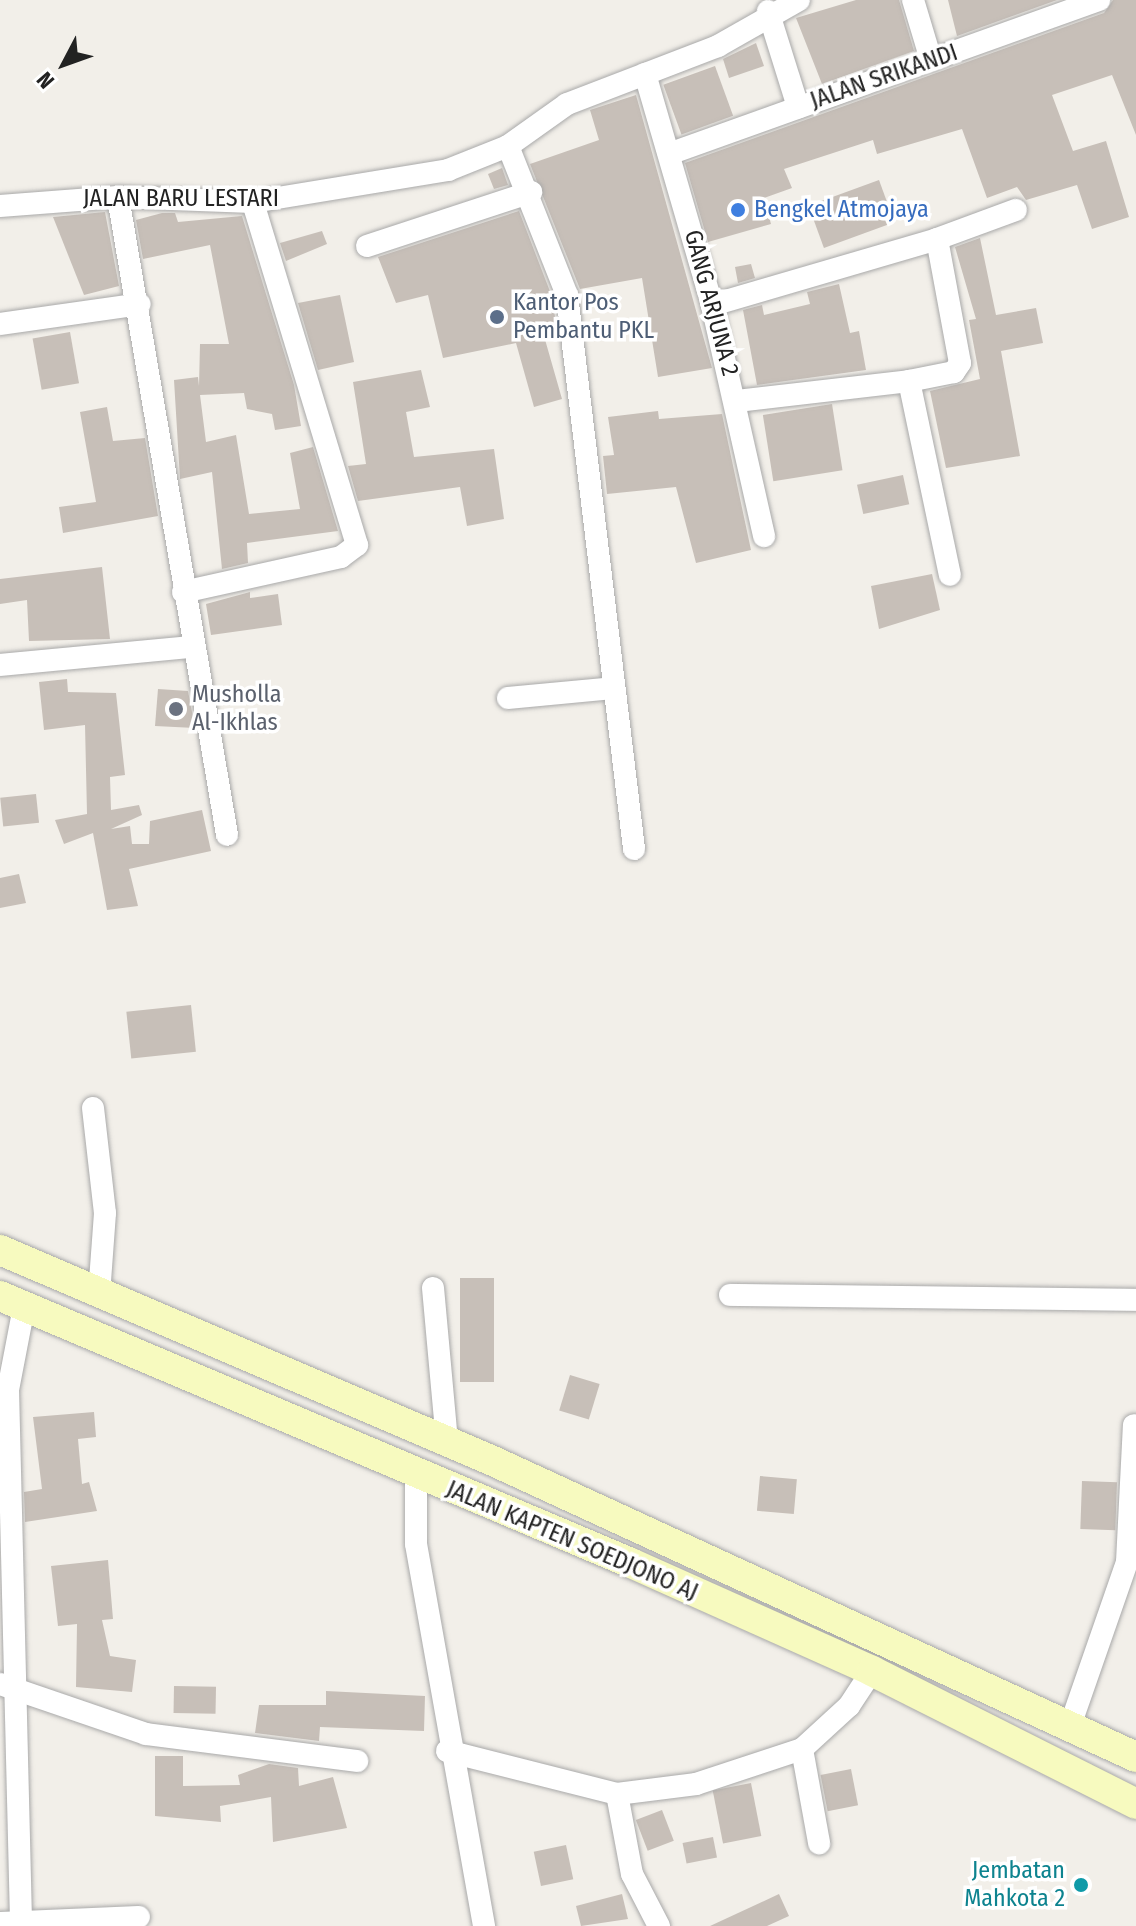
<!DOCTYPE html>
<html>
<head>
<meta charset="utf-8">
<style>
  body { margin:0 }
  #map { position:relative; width:1136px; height:1926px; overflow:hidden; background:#f2efe9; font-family:"Fira Sans Condensed",sans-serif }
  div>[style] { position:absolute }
  .building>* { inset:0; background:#c7bfb8; transform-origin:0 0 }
  .roads { filter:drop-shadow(0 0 2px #a9a9a9) drop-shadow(0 0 2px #a9a9a9) }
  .street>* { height:22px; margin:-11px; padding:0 11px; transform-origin:11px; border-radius:11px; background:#fff }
  .secondary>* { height:30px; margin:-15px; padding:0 15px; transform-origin:15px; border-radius:15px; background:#f7fabf }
  .dots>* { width:22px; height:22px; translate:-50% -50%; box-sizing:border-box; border:4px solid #fff; border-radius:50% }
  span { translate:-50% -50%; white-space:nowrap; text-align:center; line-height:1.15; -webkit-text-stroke:7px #fff; paint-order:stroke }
  .street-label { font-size:24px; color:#222 }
  .shop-label { font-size:24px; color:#366cbe }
  .left { translate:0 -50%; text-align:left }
  .service-label { font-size:24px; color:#4e5e75 }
  .worship-label { font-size:24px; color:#5b616d }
  .culture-label { font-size:24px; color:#0d838f }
  .right { translate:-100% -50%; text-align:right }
  .north { position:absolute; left:24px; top:24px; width:80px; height:80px; -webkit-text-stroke:6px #fff; paint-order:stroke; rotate:229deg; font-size:22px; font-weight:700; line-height:32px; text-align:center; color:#222 }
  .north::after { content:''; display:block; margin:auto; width:28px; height:36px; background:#222; clip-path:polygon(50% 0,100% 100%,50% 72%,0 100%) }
</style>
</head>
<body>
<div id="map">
  <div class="building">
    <div style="clip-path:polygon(856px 0,899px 0,914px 51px,822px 84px,796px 18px)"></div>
    <div style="clip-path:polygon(948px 0,1057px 0,957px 36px)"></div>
    <div style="clip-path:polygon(1113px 0,1136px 0,1136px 135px,1112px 75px,1052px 95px,1073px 151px,1106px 141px,1129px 217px,1092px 229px,1077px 185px,1026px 200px,1017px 187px,987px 198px,962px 129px,877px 154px,873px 140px,784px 169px,792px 188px,764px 198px,771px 224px,708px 242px,685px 163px,1104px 13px)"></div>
    <div style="clip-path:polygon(756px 43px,764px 66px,729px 78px,723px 59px)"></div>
    <div style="left:715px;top:66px;width:53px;height:55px;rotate:70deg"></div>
    <div style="clip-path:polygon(636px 95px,712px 368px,658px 377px,642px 278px,580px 289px,530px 164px,599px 140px,590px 110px)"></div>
    <div style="clip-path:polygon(502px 168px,508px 185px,494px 189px,488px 174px)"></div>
    <div style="left:879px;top:180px;width:45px;height:75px;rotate:70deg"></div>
    <div style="clip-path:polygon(519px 211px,551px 294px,558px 333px,544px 336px,562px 399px,534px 407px,516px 343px,443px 358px,428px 295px,396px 303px,378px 257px)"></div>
    <div style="clip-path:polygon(105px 212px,119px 286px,84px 295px,53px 217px)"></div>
    <div style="clip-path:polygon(162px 213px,175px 213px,178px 222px,242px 216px,294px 385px,301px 426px,275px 430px,272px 414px,247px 409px,244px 393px,200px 395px,206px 442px,236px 435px,249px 514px,300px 509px,290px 453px,313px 447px,338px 531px,247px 543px,248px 563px,222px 569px,212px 472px,180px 479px,174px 380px,198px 377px,199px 386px,200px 344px,229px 344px,210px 245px,143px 259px,136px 220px)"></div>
    <div style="clip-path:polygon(322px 231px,327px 244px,286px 261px,280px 243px)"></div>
    <div style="clip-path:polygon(980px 238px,996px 315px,1036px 308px,1043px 343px,1001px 351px,1020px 456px,946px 468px,930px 391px,980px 379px,969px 320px,976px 319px,955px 247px)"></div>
    <div style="clip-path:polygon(751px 264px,755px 278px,738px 283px,735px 267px)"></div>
    <div style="clip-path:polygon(839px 284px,850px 333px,859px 331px,866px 370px,757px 385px,743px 310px,762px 305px,764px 315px,810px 304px,807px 292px)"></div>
    <div style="clip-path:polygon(340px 295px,354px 362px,318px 370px,298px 303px)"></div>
    <div style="left:70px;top:332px;width:52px;height:38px;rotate:80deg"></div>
    <div style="clip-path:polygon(421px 370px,430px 407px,406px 412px,414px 457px,494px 449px,504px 519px,467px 526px,460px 487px,358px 501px,348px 466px,366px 464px,353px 382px)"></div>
    <div style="left:832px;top:404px;width:67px;height:70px;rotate:81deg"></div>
    <div style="clip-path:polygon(107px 407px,113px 441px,145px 438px,158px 516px,63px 533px,59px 507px,96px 502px,80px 412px)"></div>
    <div style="clip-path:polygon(658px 411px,659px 419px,722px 414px,751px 550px,696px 563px,676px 487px,607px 494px,603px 456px,614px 455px,608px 417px)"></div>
    <div style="left:903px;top:475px;width:30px;height:47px;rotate:78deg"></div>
    <div style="clip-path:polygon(102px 567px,110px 639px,29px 641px,27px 600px,0 604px,0 579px)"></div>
    <div style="clip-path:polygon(932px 574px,940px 610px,879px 629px,871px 586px)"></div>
    <div style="clip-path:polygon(250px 592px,250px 598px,278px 594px,282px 625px,211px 635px,206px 604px)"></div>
    <div style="clip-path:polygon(67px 679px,68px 692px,116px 693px,125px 775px,110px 777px,111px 810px,139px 805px,142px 815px,111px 829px,130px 826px,132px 844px,149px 844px,150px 821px,202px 810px,211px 851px,129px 869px,138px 906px,107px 910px,93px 833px,64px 844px,55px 820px,87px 814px,85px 725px,44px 730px,39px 682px)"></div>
    <div style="clip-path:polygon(158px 689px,188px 691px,195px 728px,155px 726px)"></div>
    <div style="left:36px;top:794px;width:29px;height:36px;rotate:84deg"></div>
    <div style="clip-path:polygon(19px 874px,26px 903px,0 908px,0 878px)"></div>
    <div style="left:191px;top:1005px;width:47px;height:65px;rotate:84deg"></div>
    <div style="left:460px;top:1278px;width:34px;height:104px"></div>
    <div style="left:570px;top:1375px;width:31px;height:37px;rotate:17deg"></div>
    <div style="clip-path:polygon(94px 1412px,96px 1437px,78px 1439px,82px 1484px,89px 1482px,97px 1511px,25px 1522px,24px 1492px,42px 1489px,33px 1417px)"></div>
    <div style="left:760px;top:1476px;width:37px;height:35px;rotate:5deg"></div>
    <div style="left:1082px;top:1481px;width:35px;height:48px;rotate:2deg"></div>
    <div style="clip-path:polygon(108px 1560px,113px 1619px,102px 1620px,110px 1656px,136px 1660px,132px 1692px,76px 1687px,77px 1624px,58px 1626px,51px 1566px)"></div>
    <div style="left:174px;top:1686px;width:42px;height:27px;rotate:1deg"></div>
    <div style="clip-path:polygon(326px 1691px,425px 1696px,424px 1731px,320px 1727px,319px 1741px,255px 1733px,259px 1705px,326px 1705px)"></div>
    <div style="clip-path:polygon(155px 1756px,183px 1756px,183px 1786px,240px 1785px,238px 1775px,269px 1764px,298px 1768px,299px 1786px,333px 1777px,347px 1828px,273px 1842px,271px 1797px,220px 1806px,221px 1822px,155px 1816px)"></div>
    <div style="left:851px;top:1769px;width:37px;height:31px;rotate:79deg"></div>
    <div style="left:751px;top:1783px;width:54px;height:39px;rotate:79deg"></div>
    <div style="left:662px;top:1810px;width:33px;height:28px;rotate:69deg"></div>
    <div style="left:713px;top:1837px;width:21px;height:31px;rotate:79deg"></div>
    <div style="left:566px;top:1845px;width:35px;height:33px;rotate:78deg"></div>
    <div style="clip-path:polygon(622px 1894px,628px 1919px,581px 1926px,576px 1906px)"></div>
    <div style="clip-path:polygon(779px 1894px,789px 1916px,767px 1926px,710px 1926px)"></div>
  </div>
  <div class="roads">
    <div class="street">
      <div style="left:913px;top:0;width:63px;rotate:73.3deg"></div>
      <div style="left:768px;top:11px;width:101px;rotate:72.6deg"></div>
      <div style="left:645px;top:74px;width:241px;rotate:73.8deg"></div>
      <div style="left:712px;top:305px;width:237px;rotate:77.3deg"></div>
      <div style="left:508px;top:146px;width:160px;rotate:68.4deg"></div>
      <div style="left:567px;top:295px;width:558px;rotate:83.1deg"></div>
      <div style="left:669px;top:154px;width:457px;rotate:-19.7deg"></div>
      <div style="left:118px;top:197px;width:647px;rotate:80.3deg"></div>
      <div style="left:0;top:206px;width:118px;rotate:-4.4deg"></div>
      <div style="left:118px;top:197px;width:135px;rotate:2.1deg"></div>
      <div style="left:253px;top:202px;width:198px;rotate:-9.3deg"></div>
      <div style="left:448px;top:170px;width:65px;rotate:-21.8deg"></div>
      <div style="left:508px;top:146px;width:72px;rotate:-35.4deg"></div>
      <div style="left:567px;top:104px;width:162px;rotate:-21deg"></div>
      <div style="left:718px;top:46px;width:93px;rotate:-29.6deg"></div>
      <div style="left:937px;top:239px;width:84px;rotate:-20.2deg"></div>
      <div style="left:367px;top:246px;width:173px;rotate:-18.2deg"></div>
      <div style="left:712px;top:305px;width:234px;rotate:-16.3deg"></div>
      <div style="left:937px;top:239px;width:126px;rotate:79.5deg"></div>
      <div style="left:960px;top:363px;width:11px;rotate:124deg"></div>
      <div style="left:954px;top:372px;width:46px;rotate:168.7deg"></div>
      <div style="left:0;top:324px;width:141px;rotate:-8.1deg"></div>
      <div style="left:737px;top:401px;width:173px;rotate:-6.6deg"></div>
      <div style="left:909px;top:381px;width:198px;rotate:78.1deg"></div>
      <div style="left:183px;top:592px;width:162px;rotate:-12.5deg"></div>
      <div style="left:341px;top:557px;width:20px;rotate:-37deg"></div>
      <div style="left:357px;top:545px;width:358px;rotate:-106.9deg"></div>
      <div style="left:0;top:665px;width:192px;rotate:-5.4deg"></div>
      <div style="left:508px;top:698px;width:105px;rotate:-5.4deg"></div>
      <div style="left:93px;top:1108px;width:106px;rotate:83.5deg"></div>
      <div style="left:105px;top:1213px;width:82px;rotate:94.2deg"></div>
      <div style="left:433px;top:1288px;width:155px;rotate:84.8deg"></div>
      <div style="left:730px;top:1295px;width:406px;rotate:0.7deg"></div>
      <div style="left:416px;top:1475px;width:69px;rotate:90deg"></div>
      <div style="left:416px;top:1544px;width:388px;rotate:79.9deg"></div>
      <div style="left:0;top:1684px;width:154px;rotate:18.9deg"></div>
      <div style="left:146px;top:1734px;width:213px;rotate:7.3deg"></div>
      <div style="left:1071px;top:1723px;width:170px;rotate:-70.8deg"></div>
      <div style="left:1127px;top:1562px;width:137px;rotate:-87.1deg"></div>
      <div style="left:802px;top:1749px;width:96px;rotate:79.7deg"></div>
      <div style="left:447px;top:1751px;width:175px;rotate:14.2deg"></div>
      <div style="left:617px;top:1794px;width:80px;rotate:-7.2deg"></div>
      <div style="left:696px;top:1784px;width:112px;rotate:-18.3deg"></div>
      <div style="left:802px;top:1749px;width:64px;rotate:-42.5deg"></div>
      <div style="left:849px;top:1706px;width:42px;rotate:-56.7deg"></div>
      <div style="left:617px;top:1794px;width:81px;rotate:79.4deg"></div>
      <div style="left:632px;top:1874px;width:59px;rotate:62.6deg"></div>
      <div style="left:21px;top:1921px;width:531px;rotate:-91.4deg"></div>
      <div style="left:8px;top:1390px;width:85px;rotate:-79.1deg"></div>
      <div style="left:0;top:1923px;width:139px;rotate:-2.5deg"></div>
    </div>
    <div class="secondary">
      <div style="left:0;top:1250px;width:536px;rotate:23.17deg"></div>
      <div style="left:493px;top:1461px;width:708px;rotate:24.72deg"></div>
      <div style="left:0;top:1296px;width:685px;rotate:22.94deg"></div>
      <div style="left:631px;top:1563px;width:264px;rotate:24.1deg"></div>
      <div style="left:872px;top:1671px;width:296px;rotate:26.7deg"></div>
    </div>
  </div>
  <div class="dots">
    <div style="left:738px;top:210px;background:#3f7fe0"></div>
    <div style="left:497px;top:317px;background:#5c6f8a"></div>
    <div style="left:176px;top:709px;background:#6b7280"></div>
    <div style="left:1081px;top:1885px;background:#0f9aa8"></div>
  </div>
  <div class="street-label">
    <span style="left:884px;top:77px;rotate:-19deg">JALAN SRIKANDI</span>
    <span style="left:181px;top:199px">JALAN BARU LESTARI</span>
    <span style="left:711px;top:303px;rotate:75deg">GANG ARJUNA 2</span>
    <span style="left:572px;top:1541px;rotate:23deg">JALAN KAPTEN SOEDJONO AJ</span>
  </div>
  <div class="shop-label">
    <span class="left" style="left:754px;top:210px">Bengkel Atmojaya</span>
  </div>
  <div class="service-label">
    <span class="left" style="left:513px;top:317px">Kantor Pos<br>Pembantu PKL</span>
  </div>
  <div class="worship-label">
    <span class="left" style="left:192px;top:709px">Musholla<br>Al-Ikhlas</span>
  </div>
  <div class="culture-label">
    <span class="right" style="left:1065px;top:1885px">Jembatan<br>Mahkota 2</span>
  </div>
  <div class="north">N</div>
</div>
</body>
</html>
